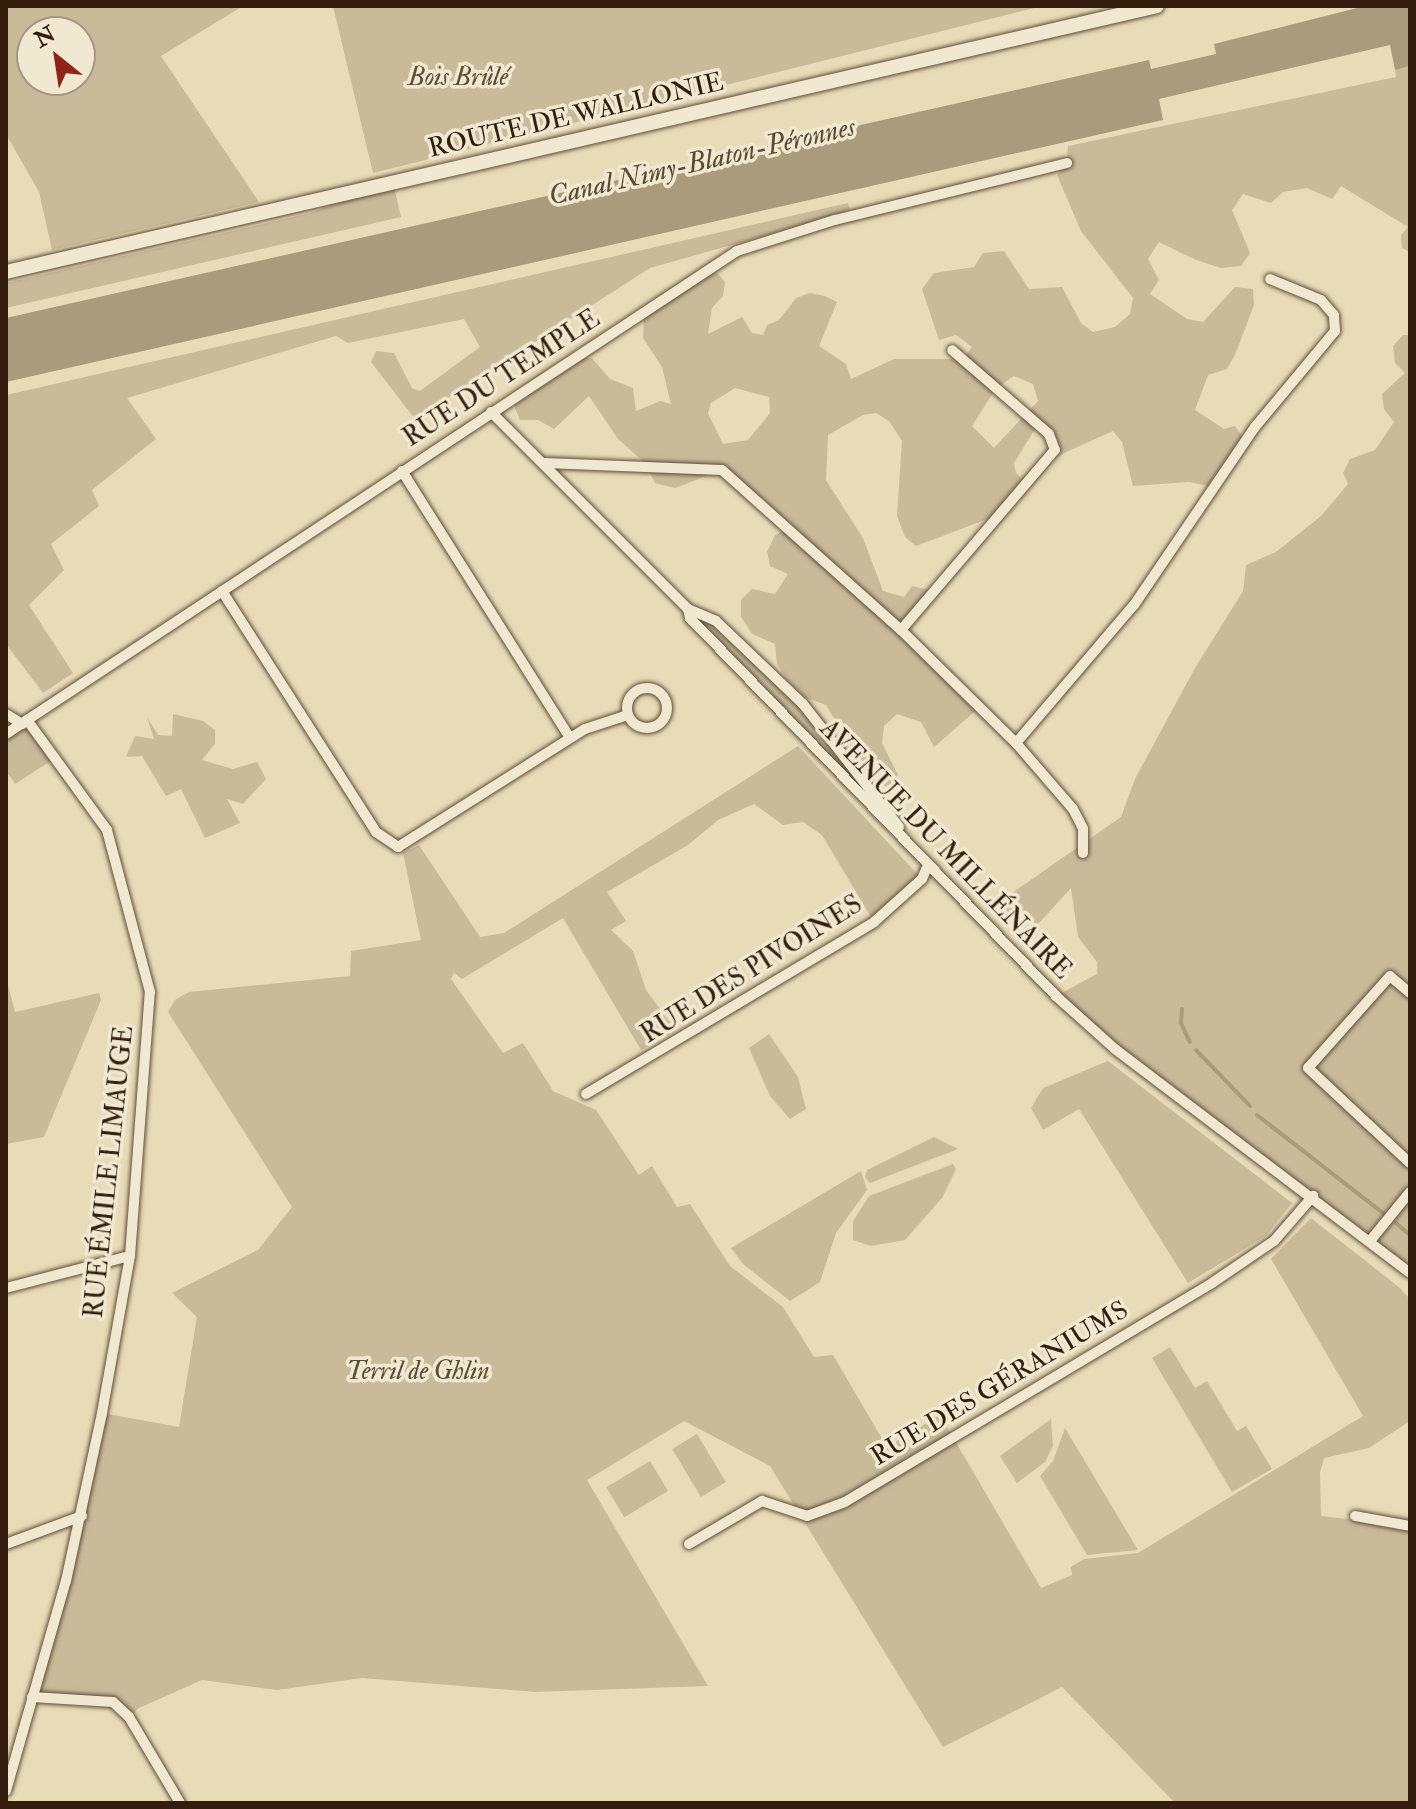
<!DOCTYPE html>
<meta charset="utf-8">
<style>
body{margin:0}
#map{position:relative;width:1416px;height:1809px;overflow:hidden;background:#e8dbb7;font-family:"IM FELL Double Pica",serif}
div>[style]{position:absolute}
.green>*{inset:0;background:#c9bb9a;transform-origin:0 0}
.water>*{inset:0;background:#aa9b7d}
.stream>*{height:4px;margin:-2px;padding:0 2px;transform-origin:2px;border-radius:2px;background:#aa9b7d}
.roads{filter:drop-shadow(0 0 2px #604d38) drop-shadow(0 0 2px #604d38)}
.minor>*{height:10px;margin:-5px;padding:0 5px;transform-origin:5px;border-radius:5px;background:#f0e8d0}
.minor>.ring{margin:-5px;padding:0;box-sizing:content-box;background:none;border:10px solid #f0e8d0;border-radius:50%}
.secondary>*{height:14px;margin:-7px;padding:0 7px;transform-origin:7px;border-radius:7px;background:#f0e8d0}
span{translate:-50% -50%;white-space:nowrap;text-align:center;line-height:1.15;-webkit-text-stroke:7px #f0e8d0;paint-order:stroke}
.park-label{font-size:26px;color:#604d37;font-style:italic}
.street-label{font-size:26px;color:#331e0d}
.water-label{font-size:28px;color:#5d4a34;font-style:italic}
.frame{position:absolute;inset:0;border:8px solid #331e0d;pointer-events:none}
.north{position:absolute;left:16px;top:16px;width:80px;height:80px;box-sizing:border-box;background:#f0e8d0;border:2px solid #a49782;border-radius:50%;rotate:330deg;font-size:22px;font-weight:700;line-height:32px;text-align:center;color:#331e0d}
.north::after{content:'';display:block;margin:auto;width:28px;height:36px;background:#8f2418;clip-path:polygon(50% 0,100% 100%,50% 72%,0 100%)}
</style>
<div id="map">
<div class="green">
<div style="clip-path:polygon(evenodd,6px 6px,243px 6px,161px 56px,259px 202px,52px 250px,39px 192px,6px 134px,6px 6px,32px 32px,80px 32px,80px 80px,32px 80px,32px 32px)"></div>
<div style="clip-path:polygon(333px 6px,1042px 6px,373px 173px)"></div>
<div style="clip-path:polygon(evenodd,1410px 66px,1410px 252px,1402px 248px,1401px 235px,1408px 227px,1341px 186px,1332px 199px,1307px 188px,1283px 192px,1271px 203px,1243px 194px,1232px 210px,1250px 253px,1241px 266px,1221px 268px,1196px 260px,1159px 242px,1148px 259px,1159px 280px,1150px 294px,1187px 319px,1203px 322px,1235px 287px,1253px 289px,1254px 305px,1235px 355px,1227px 369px,1208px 375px,1195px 410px,1224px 429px,1235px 426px,1245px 441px,1214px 487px,1189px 482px,1133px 486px,1122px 442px,1113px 431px,1053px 458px,1055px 450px,1038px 424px,1014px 463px,1016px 473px,1029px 486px,990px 518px,916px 546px,905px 537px,897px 516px,902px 441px,889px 421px,876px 413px,863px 415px,828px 435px,826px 480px,863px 538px,883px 591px,904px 597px,912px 586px,937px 592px,901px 630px,980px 707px,934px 747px,921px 722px,897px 714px,884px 726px,882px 743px,898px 775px,894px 785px,885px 786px,855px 753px,826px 705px,806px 698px,788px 681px,777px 664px,775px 644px,752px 634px,741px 617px,741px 600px,752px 589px,775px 594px,788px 574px,770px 566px,767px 552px,775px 535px,788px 529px,722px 470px,675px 488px,655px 483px,646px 464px,618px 439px,589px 396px,554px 429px,538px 420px,520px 420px,515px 408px,515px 394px,572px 359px,592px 358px,610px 379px,633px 388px,636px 411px,660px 401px,671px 404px,662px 367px,643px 338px,644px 315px,691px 281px,717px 273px,725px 282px,723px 296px,712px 308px,708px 334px,742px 317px,752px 333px,763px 335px,767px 325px,779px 320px,796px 298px,810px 293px,825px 296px,837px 302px,819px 346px,846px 364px,851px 379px,894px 359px,963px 359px,972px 347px,956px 335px,939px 340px,922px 289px,934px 273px,974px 267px,983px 253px,1004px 251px,1029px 289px,1062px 287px,1081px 323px,1093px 332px,1115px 327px,1130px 314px,1133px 298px,1081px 231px,1057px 175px,1067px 163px,1068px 146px,1396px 77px,1395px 70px,1410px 66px,1014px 376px,1033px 384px,1038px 401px,994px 448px,972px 426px,996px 388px,1014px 376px,1410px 66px,735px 388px,769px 397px,770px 413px,748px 440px,723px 444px,708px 413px,711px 403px,735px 388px)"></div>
<div style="clip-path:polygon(393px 183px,401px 217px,6px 308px,6px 283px,310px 213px)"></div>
<div style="clip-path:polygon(848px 203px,850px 209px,838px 215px,650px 268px,415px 419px,371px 362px,376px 351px,394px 353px,412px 388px,420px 391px,480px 347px,464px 319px,348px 343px,336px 336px,127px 398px,156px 439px,92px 490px,99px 506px,51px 544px,64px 570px,29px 605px,73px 673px,43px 693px,6px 644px,6px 395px)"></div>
<div style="clip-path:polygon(1403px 335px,1410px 335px,1410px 1273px,1204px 1117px,1056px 996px,1097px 974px,1097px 962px,1078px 937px,1071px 888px,1039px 923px,1021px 923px,1005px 913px,1005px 898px,1121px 817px,1135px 779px,1195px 668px,1243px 591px,1246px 565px,1276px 552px,1321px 516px,1348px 484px,1343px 473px,1350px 459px,1375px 450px,1394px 422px,1384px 409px,1382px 394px,1405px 373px,1395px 363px,1393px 346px)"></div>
<div style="clip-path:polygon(698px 611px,761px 661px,931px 867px,690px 618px)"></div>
<div style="clip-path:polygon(173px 714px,203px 721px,215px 730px,215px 744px,202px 760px,233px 769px,257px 762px,266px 779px,243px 804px,227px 799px,240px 823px,205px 838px,181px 789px,166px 796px,142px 756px,126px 757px,135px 736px,154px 739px,147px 717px,158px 735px,172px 736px)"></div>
<div style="clip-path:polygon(27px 720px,57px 757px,15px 784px,6px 771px,6px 734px)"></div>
<div style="clip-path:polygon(798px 746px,922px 879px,874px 922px,822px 835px,803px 822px,783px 825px,754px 804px,718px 820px,688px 845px,607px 892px,626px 921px,611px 930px,633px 951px,646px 990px,676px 1031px,641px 1050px,563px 918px,462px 979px,454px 973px,451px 979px,503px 1053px,523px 1043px,553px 1091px,596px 1110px,639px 1175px,652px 1166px,677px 1207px,690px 1204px,730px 1266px,783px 1307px,814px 1357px,833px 1355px,887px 1447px,940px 1415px,1041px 1588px,1072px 1575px,1071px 1567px,1084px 1559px,1138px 1553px,1363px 1416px,1271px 1259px,1311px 1218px,1400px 1288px,1410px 1299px,1410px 1421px,1369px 1448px,1324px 1458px,1320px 1472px,1321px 1516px,1410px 1526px,1410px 1803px,1175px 1803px,1062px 1687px,943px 1747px,770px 1466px,684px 1421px,587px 1480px,708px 1686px,535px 1692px,362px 1678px,277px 1690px,202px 1680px,139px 1708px,129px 1717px,121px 1708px,32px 1697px,102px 1413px,179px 1427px,197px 1317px,172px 1293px,258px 1250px,292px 1207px,168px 1012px,175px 1000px,189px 992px,350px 976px,351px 951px,421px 940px,403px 853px,419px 845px,480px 937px,504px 933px)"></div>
<div style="clip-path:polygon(6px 978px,15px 1012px,99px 993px,101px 1000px,44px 1137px,6px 1144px)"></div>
<div style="clip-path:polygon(769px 1034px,798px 1077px,806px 1109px,790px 1119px,770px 1096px,749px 1048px)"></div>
<div style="clip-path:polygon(1108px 1061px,1292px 1203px,1266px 1236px,1188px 1283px,1079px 1109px,1043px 1130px,1031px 1108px,1043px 1088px)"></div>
<div style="clip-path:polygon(934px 1137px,958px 1149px,870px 1183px,865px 1177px,867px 1170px)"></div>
<div style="clip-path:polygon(953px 1164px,956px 1169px,942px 1198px,905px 1240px,871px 1246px,853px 1240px,853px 1221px,869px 1196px)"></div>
<div style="clip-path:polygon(861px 1171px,867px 1190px,836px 1233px,820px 1282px,790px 1301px,743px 1264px,731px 1248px)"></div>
<div style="clip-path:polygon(1170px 1347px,1195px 1388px,1207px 1381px,1237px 1431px,1246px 1426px,1272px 1469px,1232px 1492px,1152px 1358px)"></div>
<div style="clip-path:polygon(1051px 1419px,1053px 1446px,1045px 1462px,1017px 1483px,1000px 1456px)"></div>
<div style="clip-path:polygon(1065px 1428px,1138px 1550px,1087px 1555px,1040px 1476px,1053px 1461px)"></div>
<div style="left:697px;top:1434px;width:56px;height:29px;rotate:59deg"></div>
<div style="left:650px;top:1461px;width:35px;height:51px;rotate:59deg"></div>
</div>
<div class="water">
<div style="clip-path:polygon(1365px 6px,1410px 6px,1410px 66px,1395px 70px,1390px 45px,1159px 99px,1163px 120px,6px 382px,6px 318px,1149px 60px,1151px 69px,1216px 54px,1214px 44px)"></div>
</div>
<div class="stream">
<div style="left:1182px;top:1009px;width:14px;rotate:94deg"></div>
<div style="left:1181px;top:1023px;width:21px;rotate:65deg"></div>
<div style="left:1196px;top:1050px;width:78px;rotate:46deg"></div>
<div style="left:1257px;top:1115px;width:161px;rotate:37.9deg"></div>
<div style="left:1396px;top:1223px;width:18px;rotate:41deg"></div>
</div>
<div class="roads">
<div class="minor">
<div style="left:491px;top:412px;width:279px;rotate:45deg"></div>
<div style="left:688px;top:609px;width:9px;rotate:77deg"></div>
<div style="left:690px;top:618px;width:526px;rotate:45.92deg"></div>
<div style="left:1056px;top:996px;width:79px;rotate:41.9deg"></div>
<div style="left:1115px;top:1049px;width:370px;rotate:37.2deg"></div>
<div style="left:545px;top:463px;width:177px;rotate:2.3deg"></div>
<div style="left:722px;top:470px;width:240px;rotate:41.8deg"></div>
<div style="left:901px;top:630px;width:161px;rotate:44.5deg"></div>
<div style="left:1016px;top:743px;width:87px;rotate:49.2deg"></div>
<div style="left:1073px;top:809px;width:22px;rotate:63deg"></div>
<div style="left:1083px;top:829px;width:24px;rotate:90deg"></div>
<div style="left:402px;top:471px;width:315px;rotate:57.8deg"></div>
<div style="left:222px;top:591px;width:286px;rotate:57.4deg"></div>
<div style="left:376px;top:832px;width:27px;rotate:34deg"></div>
<div style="left:398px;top:847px;width:221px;rotate:-32.3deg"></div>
<div style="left:585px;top:729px;width:45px;rotate:-18deg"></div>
<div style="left:688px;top:609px;width:30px;rotate:23deg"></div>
<div style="left:716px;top:621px;width:120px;rotate:43.7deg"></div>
<div style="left:803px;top:704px;width:156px;rotate:52deg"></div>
<div style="left:901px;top:630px;width:237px;rotate:-49.5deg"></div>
<div style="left:1055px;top:450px;width:17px;rotate:-111deg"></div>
<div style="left:1049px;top:434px;width:128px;rotate:-139.1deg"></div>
<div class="ring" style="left:627px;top:688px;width:30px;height:30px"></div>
<div style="left:6px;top:714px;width:19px;rotate:32deg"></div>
<div style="left:6px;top:734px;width:876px;rotate:-33.45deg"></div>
<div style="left:737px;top:251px;width:103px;rotate:-17.6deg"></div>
<div style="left:835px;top:220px;width:239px;rotate:-13.8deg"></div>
<div style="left:1016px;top:743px;width:182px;rotate:-49.5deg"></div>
<div style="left:1134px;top:605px;width:215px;rotate:-55.8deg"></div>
<div style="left:1255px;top:427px;width:125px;rotate:-50.2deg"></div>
<div style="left:1335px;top:331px;width:16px;rotate:-94deg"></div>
<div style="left:1334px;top:315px;width:20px;rotate:-131deg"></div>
<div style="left:1321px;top:300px;width:55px;rotate:-157.6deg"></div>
<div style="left:1410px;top:993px;width:26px;rotate:-140deg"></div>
<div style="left:1390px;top:976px;width:123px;rotate:131.7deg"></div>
<div style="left:1308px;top:1068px;width:139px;rotate:43deg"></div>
<div style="left:586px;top:1094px;width:335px;rotate:-30.8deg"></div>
<div style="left:874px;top:922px;width:64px;rotate:-41.9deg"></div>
<div style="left:922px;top:879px;width:15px;rotate:-67deg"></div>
<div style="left:1370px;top:1241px;width:63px;rotate:-50.8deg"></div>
<div style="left:6px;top:1288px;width:128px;rotate:-14.5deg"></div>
<div style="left:1355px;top:1516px;width:56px;rotate:10.3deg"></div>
<div style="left:6px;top:1544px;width:81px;rotate:-20.2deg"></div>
<div style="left:689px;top:1544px;width:85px;rotate:-30.5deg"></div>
<div style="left:762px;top:1501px;width:47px;rotate:18.4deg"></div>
<div style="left:807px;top:1516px;width:40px;rotate:-20.2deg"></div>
<div style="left:845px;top:1502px;width:427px;rotate:-30.8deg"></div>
<div style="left:1212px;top:1283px;width:75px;rotate:-34.1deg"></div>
<div style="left:1274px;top:1241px;width:60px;rotate:-49.1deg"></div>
<div style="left:32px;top:1697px;width:81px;rotate:3.5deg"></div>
<div style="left:113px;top:1702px;width:22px;rotate:43deg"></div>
<div style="left:129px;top:1717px;width:100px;rotate:59.3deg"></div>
<div style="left:6px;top:1791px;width:218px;rotate:-74.1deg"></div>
<div style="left:66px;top:1581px;width:172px;rotate:-77.9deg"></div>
<div style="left:102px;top:1413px;width:159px;rotate:-79.9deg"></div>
<div style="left:130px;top:1256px;width:265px;rotate:-85.7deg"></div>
<div style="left:150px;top:992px;width:168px;rotate:-104.9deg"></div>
<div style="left:107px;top:830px;width:136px;rotate:-126deg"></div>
</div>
<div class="secondary">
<div style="left:6px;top:272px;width:1181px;rotate:-13.01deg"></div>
</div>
</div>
<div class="park-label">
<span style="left:458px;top:78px">Bois Brûlé</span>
<span style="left:418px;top:1372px">Terril de Ghlin</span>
</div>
<div class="street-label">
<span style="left:576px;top:116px;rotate:-13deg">ROUTE DE WALLONIE</span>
<span style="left:502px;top:379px;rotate:-33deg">RUE DU TEMPLE</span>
<span style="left:945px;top:850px;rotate:46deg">AVENUE DU MILLÉNAIRE</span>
<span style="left:752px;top:970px;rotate:-32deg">RUE DES PIVOINES</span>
<span style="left:110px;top:1172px;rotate:-84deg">RUE ÉMILE LIMAUGE</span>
<span style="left:1000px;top:1384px;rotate:-31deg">RUE DES GÉRANIUMS</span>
</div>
<div class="water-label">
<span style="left:702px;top:162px;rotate:-13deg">Canal Nimy-Blaton-Péronnes</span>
</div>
<div class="frame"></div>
<div class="north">N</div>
</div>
